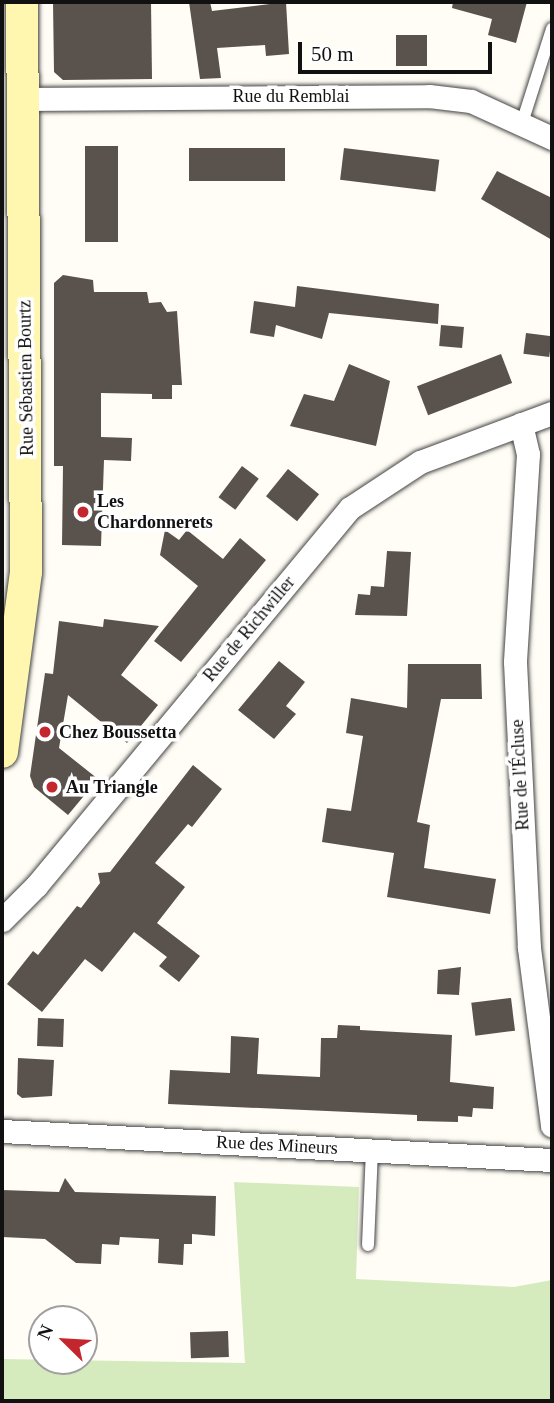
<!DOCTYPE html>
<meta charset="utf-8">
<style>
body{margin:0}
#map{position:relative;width:554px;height:1403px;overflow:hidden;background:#fffdf5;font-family:Georgia,serif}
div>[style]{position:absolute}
.green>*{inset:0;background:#d5ebbd}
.building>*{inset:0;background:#5a524d;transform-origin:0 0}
.roads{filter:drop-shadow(0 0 2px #444) drop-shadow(0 0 2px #444)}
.service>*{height:12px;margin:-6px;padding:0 6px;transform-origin:6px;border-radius:6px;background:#fff}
.minor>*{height:23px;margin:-11.5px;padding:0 11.5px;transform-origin:11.5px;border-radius:11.5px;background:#fff}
.secondary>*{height:32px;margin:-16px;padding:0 16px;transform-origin:16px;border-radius:16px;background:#fff6b0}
.dots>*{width:19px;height:19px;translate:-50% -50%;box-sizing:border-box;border:4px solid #fff;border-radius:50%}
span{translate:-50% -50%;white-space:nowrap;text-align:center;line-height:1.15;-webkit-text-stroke:7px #fff;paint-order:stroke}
.street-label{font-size:18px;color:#111}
.poi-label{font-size:18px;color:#111;font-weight:700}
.left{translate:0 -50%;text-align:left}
.frame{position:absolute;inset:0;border:4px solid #111;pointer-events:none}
.north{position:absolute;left:28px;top:1305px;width:70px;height:70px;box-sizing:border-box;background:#fff;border:2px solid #a0a0a0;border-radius:50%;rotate:294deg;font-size:19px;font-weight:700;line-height:28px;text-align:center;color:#111}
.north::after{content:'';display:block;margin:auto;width:24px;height:32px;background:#c4262e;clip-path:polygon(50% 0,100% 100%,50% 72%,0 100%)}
.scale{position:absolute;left:298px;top:42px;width:194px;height:32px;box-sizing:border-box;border:4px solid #111;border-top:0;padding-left:9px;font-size:21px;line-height:24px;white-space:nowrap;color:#111;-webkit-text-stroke:5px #fff;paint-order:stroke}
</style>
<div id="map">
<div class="green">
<div style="clip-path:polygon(234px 1182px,359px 1187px,356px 1279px,514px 1287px,552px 1280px,552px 1401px,2px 1401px,2px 1359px,245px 1363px)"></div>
</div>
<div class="building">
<div style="clip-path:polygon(53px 2px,151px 2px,152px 79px,63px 80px,54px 72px)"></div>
<div style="clip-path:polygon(189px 2px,210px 2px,212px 11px,286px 2px,289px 54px,266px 56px,265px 45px,217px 48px,221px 78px,200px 79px)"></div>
<div style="clip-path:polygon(453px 2px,527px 2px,516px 43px,488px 35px,492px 19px,452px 8px)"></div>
<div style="left:396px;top:35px;width:31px;height:31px"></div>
<div style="left:85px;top:146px;width:33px;height:96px"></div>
<div style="left:285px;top:148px;width:33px;height:96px;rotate:90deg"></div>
<div style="left:344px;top:148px;width:96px;height:32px;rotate:7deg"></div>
<div style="clip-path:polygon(497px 171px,552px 198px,552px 240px,481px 199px)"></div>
<div style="clip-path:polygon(63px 275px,93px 280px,94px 292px,147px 292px,149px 303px,161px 302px,167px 312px,177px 311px,182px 385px,172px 385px,172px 399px,152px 399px,152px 394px,101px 393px,101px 437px,132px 438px,131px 461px,104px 460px,101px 546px,62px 545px,63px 466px,54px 466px,54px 283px)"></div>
<div style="clip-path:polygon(297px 286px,439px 304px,438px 324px,329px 313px,322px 339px,276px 325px,274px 337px,250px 333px,254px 301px,295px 307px)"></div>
<div style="left:441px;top:325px;width:23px;height:21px;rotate:5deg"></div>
<div style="left:526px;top:333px;width:26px;height:21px;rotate:7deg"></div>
<div style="left:501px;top:354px;width:31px;height:90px;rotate:69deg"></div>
<div style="clip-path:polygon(349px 364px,390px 381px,376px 446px,290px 426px,304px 394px,334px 401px)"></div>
<div style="left:242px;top:466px;width:21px;height:39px;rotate:37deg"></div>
<div style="left:288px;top:469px;width:40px;height:35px;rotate:39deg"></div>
<div style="clip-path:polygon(165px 530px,179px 540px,187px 530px,223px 559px,240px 538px,266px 560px,181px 662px,154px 641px,198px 586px,160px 555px)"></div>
<div style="clip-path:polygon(387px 551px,411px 552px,407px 616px,355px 615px,358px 594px,370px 595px,371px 586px,384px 587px)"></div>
<div style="clip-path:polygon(104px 619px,159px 626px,121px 675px,158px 705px,127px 743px,68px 695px,59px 748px,98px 779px,68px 815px,34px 787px,30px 776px,45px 673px,53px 674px,59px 621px,103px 627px)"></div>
<div style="clip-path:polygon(279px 661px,305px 682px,286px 706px,296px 714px,274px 739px,238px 710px)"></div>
<div style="clip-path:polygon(408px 664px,481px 664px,482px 699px,441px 699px,417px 822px,430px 825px,424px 868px,496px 879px,490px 914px,387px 897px,394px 853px,322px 842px,327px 808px,351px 811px,363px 736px,346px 733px,351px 698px,407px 708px)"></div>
<div style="clip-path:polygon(193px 765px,222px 789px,192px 827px,188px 824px,155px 863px,185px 887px,157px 923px,200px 956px,179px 982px,159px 966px,167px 957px,134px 932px,102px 972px,85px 959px,42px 1012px,7px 984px,33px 951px,38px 955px,77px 906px,81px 908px,100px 883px,98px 873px,110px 872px)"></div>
<div style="clip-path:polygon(461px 967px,459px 995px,437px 994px,438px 970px)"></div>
<div style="left:511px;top:998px;width:33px;height:40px;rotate:83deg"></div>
<div style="left:38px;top:1018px;width:26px;height:28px;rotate:2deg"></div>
<div style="clip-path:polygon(338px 1025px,360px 1026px,360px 1030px,452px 1035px,450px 1082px,494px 1087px,493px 1109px,473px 1108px,472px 1117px,458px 1116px,458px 1122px,417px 1121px,417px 1115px,168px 1104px,170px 1070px,230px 1073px,231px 1036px,259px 1038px,257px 1074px,320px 1077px,321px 1038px,337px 1038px)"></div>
<div style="clip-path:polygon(18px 1058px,54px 1060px,52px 1096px,22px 1098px,17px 1094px)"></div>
<div style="clip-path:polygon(65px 1178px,75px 1192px,216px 1196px,215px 1236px,192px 1234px,192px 1244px,184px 1244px,183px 1265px,158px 1263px,159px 1239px,120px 1237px,119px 1245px,102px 1244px,101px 1264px,76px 1263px,45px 1239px,2px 1237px,2px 1190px,59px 1192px)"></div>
<div style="left:228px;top:1331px;width:26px;height:38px;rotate:88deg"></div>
</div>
<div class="roads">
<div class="service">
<div style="left:522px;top:123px;width:99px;rotate:-72.3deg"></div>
<div style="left:368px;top:1245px;width:94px;rotate:-87.6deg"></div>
</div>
<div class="minor">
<div style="left:22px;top:99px;width:407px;rotate:-0.4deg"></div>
<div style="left:429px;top:96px;width:42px;rotate:6.8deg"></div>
<div style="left:471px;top:101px;width:89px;rotate:24.6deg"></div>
<div style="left:521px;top:424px;width:31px;rotate:77deg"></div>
<div style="left:528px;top:454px;width:208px;rotate:93.6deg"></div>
<div style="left:515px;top:662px;width:286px;rotate:87.2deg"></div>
<div style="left:529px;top:948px;width:179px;rotate:82.6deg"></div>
<div style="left:2px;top:920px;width:48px;rotate:-45deg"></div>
<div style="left:36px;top:886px;width:491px;rotate:-50.3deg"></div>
<div style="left:350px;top:508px;width:84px;rotate:-33.3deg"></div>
<div style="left:420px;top:462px;width:141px;rotate:-20.4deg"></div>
<div style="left:2px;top:1131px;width:551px;rotate:3.02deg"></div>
</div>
<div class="secondary">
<div style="left:2px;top:752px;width:182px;rotate:-82.4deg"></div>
<div style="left:26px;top:572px;width:570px;rotate:-90.4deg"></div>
</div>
</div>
<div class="dots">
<div style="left:83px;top:512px;background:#c4262e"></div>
<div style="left:45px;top:732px;background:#c4262e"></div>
<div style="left:52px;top:787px;background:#c4262e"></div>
</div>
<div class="street-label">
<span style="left:291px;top:96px">Rue du Remblai</span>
<span style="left:26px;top:378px;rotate:-91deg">Rue Sébastien Bourtz</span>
<span style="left:249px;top:629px;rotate:-50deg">Rue de Richwiller</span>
<span style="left:520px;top:775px;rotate:-93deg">Rue de l'Écluse</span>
<span style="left:277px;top:1145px;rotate:3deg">Rue des Mineurs</span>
</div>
<div class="poi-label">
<span class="left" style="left:97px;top:512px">Les<br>Chardonnerets</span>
<span class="left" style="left:59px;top:732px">Chez Boussetta</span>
<span class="left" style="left:66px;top:787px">Au Triangle</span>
</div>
<div class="frame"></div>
<div class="north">N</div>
<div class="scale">50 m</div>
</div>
